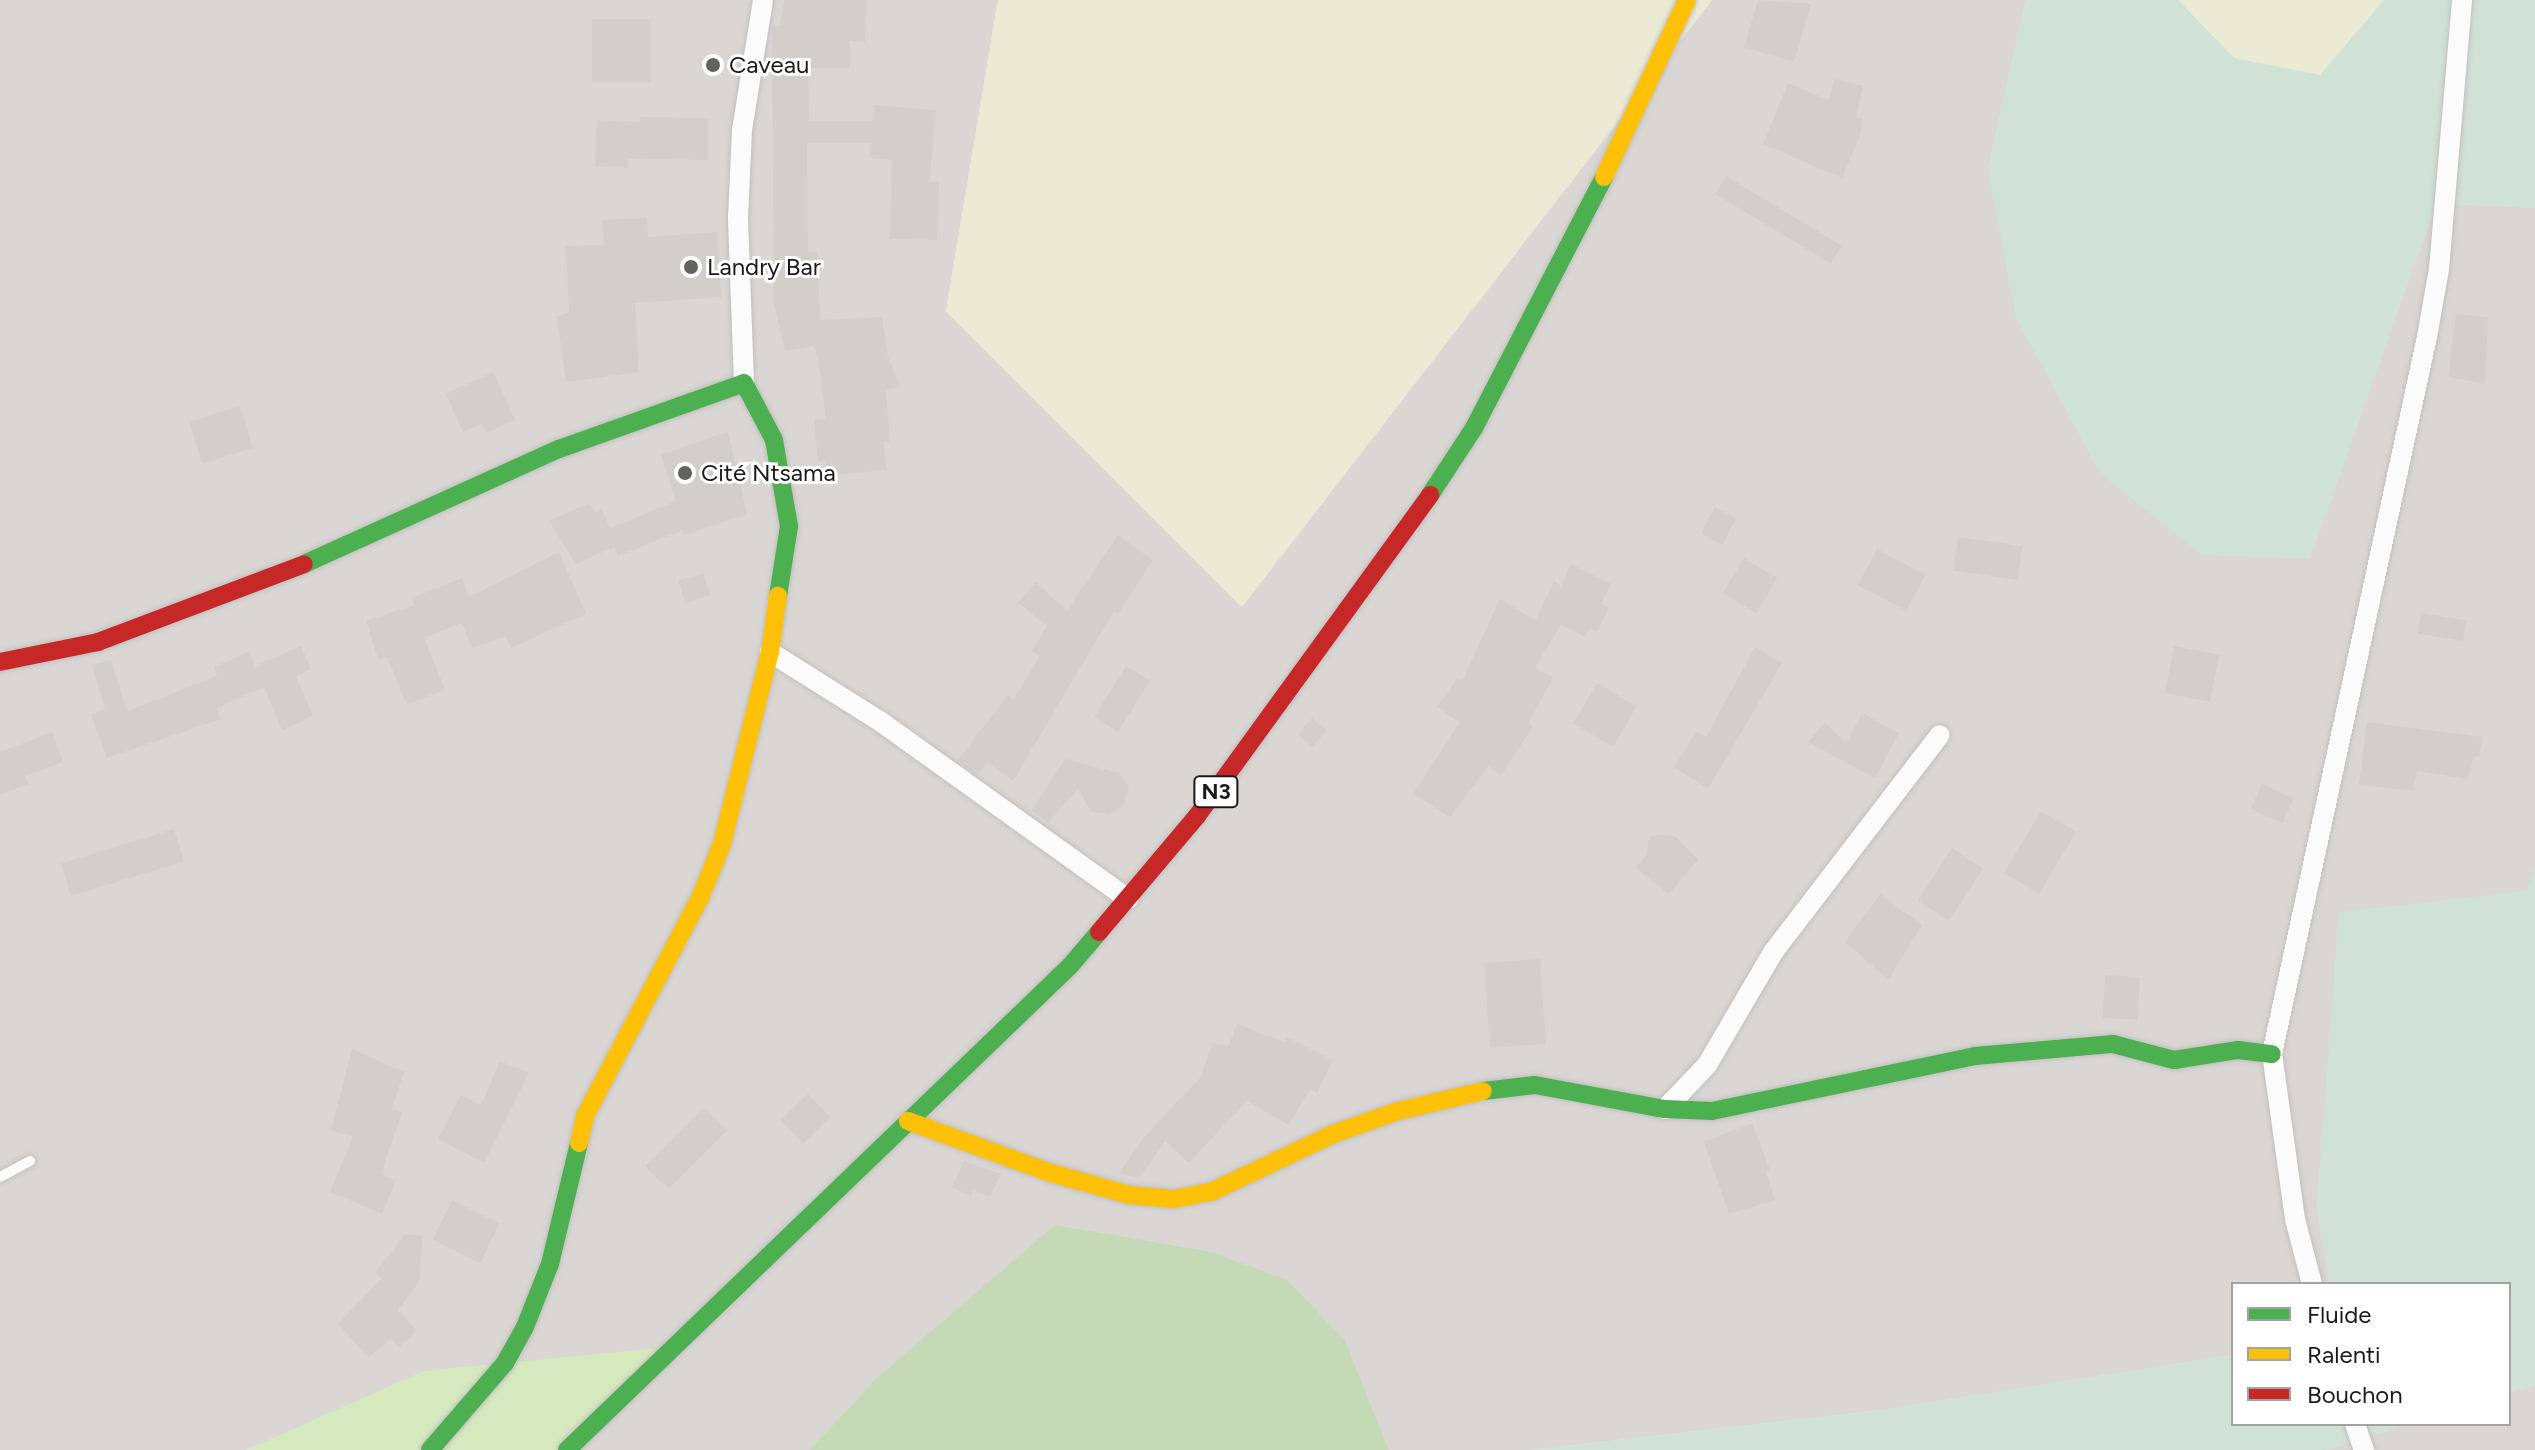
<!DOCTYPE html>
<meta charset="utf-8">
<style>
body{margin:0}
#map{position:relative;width:2535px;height:1450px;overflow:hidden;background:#eae7e2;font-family:Figtree,sans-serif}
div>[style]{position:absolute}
.residential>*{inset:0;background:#d9d6d4}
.farmland>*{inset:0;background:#ebead4}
.grass>*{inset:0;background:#d6e9be}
.forest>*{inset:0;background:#c4d9b6}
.wetland>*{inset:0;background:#d0e1d6}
.building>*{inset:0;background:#d2cfcb;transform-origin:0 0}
.roads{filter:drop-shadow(0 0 2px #c2c0be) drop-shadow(0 0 2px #c2c0be)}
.lane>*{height:10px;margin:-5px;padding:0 5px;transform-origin:5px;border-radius:5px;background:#fcfbfb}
.street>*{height:20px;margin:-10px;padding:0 10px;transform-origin:10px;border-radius:10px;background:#fcfbfb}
.fast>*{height:18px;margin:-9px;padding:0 9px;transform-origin:9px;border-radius:9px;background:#4caf50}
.slow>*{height:18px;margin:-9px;padding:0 9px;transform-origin:9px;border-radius:9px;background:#ffc107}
.jam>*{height:18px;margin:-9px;padding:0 9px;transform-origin:9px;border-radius:9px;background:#c62828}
.dots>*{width:22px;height:22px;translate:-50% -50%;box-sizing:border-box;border:4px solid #fff;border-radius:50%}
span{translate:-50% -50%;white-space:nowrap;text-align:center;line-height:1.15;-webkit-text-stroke:6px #fff;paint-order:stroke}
.shield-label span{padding:2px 6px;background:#fff;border:2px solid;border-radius:6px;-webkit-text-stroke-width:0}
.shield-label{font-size:22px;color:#1a1a1a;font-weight:700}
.poi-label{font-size:24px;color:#1a1a1a}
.left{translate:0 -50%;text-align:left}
.legend{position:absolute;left:2231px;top:1282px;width:280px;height:144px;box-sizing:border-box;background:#fff;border:2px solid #a3a3a3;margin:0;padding:10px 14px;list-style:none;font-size:24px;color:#1a1a1a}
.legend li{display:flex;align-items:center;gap:16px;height:40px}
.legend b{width:40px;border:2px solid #a3a3a3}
</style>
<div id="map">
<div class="residential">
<div style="clip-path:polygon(0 0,998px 0,946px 311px,1242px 607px,1712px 0,2026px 0,1988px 169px,2310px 558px,2436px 203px,2535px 208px,2535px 869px,2527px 891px,2340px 913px,2317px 1206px,2330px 1284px,2233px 1284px,2233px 1355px,1882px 1410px,1530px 1450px,1389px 1450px,1345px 1340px,878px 1377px,809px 1450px,0 1450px)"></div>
<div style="clip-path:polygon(2535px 1385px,2535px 1450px,2326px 1450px,2409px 1424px,2509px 1424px,2509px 1393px)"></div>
</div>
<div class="farmland">
<div style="clip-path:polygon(998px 0,1712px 0,1242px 607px,946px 311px)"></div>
<div style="clip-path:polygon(2178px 0,2384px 0,2321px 75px,2234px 58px)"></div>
</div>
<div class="grass">
<div style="clip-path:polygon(670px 1347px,573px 1450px,246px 1450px,424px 1371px)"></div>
</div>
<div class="forest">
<div style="clip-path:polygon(1055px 1225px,1211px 1252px,1287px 1280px,1345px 1340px,1389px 1450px,809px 1450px,878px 1377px)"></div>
</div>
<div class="wetland">
<div style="clip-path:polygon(2026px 0,2178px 0,2234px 58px,2320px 75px,2384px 0,2535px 0,2535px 208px,2436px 203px,2310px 559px,2202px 555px,2100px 473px,2016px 318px,1988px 169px)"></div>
<div style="clip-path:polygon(2535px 869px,2535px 1385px,2509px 1393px,2509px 1284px,2330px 1284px,2317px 1206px,2339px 912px,2526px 891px)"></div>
<div style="clip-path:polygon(2233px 1355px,2233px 1424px,2409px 1424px,2326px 1450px,1530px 1450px,1882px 1410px)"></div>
</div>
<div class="building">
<div style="clip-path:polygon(784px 0,866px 0,865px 42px,850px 41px,850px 68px,808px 68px,809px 121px,873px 121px,874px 105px,936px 110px,929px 182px,939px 182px,937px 240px,890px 239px,892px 160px,870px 158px,871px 143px,807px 143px,808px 252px,817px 252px,820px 320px,882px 317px,888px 357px,900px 385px,886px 391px,890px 441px,884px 442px,886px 470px,827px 476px,825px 461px,818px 462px,814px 420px,826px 419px,818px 358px,814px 346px,785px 351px,774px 303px,772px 28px,780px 25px)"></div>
<div style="clip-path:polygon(1758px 0,1811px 4px,1794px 62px,1744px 47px)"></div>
<div style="left:592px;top:19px;width:59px;height:63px"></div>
<div style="clip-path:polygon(1834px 79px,1863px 86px,1856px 117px,1862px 119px,1861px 133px,1842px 178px,1763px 144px,1788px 83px,1829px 100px)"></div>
<div style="clip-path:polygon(640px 117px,708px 118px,708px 160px,628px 159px,628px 168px,595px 166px,597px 120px,640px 122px)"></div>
<div style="left:1726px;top:176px;width:135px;height:21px;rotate:31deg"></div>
<div style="clip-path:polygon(647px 218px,648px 237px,717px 232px,722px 297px,635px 303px,639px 372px,566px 382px,557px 316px,569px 313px,566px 246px,604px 245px,602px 220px)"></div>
<div style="clip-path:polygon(2456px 314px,2488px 317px,2485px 384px,2448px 377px)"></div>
<div style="clip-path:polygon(493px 372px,515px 420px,487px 433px,482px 424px,463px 432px,446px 394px)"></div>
<div style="left:240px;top:406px;width:44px;height:53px;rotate:73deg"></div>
<div style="clip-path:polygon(728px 431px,747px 514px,684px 535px,683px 530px,618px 556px,614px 547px,576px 564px,549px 521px,590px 503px,595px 513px,602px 509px,610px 528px,676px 501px,661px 455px)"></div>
<div style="left:1715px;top:507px;width:24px;height:30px;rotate:28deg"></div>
<div style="clip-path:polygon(1118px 535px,1153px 560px,1118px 614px,1114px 611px,1013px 781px,988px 762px,977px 775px,957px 761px,1008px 695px,1013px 700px,1040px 656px,1032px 651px,1047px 626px,1018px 603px,1035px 582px,1067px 610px)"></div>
<div style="left:1958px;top:537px;width:65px;height:34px;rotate:8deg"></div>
<div style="left:1877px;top:549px;width:55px;height:41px;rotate:28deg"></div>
<div style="clip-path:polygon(559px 552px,586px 614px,511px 648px,506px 636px,472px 649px,462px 623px,424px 638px,445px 689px,407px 705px,387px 657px,378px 659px,366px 621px,414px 605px,412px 598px,462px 578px,469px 597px)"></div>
<div style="left:1744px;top:558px;width:39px;height:41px;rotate:31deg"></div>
<div style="clip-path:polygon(1571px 564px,1611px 584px,1601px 604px,1609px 608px,1597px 632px,1590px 628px,1585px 637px,1561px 625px,1535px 668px,1553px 678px,1528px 724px,1533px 727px,1501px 775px,1488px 766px,1450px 817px,1413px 794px,1460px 722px,1437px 707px,1457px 678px,1462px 681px,1500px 599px,1536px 620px,1554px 581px,1561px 586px)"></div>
<div style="left:703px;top:573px;width:23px;height:26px;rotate:72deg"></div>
<div style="left:2421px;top:613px;width:46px;height:21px;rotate:9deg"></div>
<div style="clip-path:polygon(301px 646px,311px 669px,296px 676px,313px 716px,282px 730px,264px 687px,217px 708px,221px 719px,107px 758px,91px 715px,105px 709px,92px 665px,111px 660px,127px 711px,217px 676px,214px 667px,249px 651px,255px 666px)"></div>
<div style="left:2174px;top:646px;width:46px;height:48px;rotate:11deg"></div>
<div style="clip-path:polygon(1755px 647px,1782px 663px,1708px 789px,1674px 767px,1697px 731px,1706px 737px)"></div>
<div style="left:1126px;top:666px;width:28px;height:60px;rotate:32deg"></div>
<div style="left:1597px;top:683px;width:46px;height:47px;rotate:30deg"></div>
<div style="clip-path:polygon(1862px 713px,1899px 733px,1875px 778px,1808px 742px,1825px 722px,1846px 743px)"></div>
<div style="left:1312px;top:718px;width:19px;height:22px;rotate:39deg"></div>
<div style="clip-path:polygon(2367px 722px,2482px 737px,2479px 757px,2474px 756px,2468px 779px,2417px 771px,2413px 791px,2359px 785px)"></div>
<div style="clip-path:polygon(52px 732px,63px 762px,25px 776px,29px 784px,0 795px,0 752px)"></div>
<div style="clip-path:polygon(1065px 759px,1119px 773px,1129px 787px,1124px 805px,1109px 814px,1091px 812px,1078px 789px,1048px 823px,1032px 810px)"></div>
<div style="left:2262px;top:784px;width:35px;height:27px;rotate:25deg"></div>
<div style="left:2041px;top:811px;width:41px;height:72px;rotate:31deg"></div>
<div style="left:174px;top:829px;width:34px;height:118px;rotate:73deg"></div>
<div style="clip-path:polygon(1658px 835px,1675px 836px,1698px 859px,1669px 894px,1636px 868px,1646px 856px,1649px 837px)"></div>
<div style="left:1952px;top:848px;width:37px;height:63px;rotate:33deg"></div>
<div style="clip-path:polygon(1880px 894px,1922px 925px,1888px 980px,1845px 942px)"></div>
<div style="left:1540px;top:959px;width:85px;height:56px;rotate:86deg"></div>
<div style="left:2105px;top:975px;width:35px;height:43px;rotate:3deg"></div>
<div style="clip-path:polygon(1237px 1024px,1285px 1042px,1287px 1037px,1333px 1060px,1317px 1093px,1310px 1089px,1289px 1125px,1247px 1101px,1189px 1163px,1165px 1141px,1139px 1178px,1119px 1173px,1144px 1137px,1200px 1078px,1213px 1042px,1228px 1047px)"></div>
<div style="clip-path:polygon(352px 1049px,404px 1072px,392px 1109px,402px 1112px,381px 1174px,396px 1180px,382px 1214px,330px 1192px,353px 1137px,331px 1130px)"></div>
<div style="clip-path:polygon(500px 1061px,529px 1073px,484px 1163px,438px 1139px,461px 1095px,481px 1105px)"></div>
<div style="left:808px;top:1094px;width:32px;height:38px;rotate:46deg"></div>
<div style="left:704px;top:1107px;width:33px;height:83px;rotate:45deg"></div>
<div style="clip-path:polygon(1752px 1123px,1770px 1170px,1766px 1171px,1775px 1200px,1729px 1214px,1704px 1142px)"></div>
<div style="clip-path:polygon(964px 1161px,1001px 1174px,990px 1197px,974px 1190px,971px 1196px,952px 1187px)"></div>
<div style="left:452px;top:1200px;width:53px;height:44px;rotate:26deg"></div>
<div style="clip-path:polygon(405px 1234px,423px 1236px,419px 1282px,398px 1310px,417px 1330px,399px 1347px,391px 1338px,369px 1358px,338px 1324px,382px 1278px,375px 1273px)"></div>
</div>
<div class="roads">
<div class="lane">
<div style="left:0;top:1177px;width:34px;rotate:-28deg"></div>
</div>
<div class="street">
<div style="left:744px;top:383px;width:165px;rotate:-92.1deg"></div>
<div style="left:738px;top:218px;width:88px;rotate:-87.4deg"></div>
<div style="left:742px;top:130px;width:132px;rotate:-80.8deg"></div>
<div style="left:770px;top:652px;width:131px;rotate:32.2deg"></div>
<div style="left:881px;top:722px;width:304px;rotate:35.6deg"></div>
<div style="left:1665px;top:1109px;width:61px;rotate:-46.3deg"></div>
<div style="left:1707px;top:1065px;width:132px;rotate:-59.6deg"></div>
<div style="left:1774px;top:951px;width:272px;rotate:-52.5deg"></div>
<div style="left:2312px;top:1284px;width:67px;rotate:-104.7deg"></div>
<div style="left:2295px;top:1219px;width:167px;rotate:-97.9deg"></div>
<div style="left:2272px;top:1054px;width:734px;rotate:-77.8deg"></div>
<div style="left:2427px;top:337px;width:69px;rotate:-80deg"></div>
<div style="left:2439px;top:269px;width:270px;rotate:-85.1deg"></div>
<div style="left:2355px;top:1424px;width:28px;rotate:71deg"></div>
</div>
<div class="fast">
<div style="left:1430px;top:495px;width:80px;rotate:-56.7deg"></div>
<div style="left:1474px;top:428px;width:283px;rotate:-62.6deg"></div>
<div style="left:304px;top:564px;width:280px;rotate:-24.3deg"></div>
<div style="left:559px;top:449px;width:196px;rotate:-19.6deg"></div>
<div style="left:744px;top:383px;width:64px;rotate:62.2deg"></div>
<div style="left:774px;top:440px;width:87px;rotate:80.1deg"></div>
<div style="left:789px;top:526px;width:71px;rotate:98.9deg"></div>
<div style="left:1483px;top:1091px;width:52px;rotate:-6.6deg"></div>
<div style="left:1535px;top:1085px;width:132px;rotate:10.5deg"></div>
<div style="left:1665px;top:1109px;width:47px;rotate:2.4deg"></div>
<div style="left:1712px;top:1111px;width:269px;rotate:-11.8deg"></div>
<div style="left:1975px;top:1056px;width:139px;rotate:-5deg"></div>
<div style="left:2113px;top:1044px;width:63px;rotate:14.7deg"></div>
<div style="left:2174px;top:1060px;width:65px;rotate:-8.9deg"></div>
<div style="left:2238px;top:1050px;width:34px;rotate:7deg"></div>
<div style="left:430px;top:1450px;width:115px;rotate:-49.2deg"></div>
<div style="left:505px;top:1363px;width:41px;rotate:-60.9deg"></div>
<div style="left:525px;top:1327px;width:68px;rotate:-68.4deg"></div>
<div style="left:550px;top:1264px;width:124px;rotate:-76.5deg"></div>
<div style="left:567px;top:1450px;width:698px;rotate:-43.9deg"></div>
<div style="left:1070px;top:966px;width:45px;rotate:-49.5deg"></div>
</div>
<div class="slow">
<div style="left:1604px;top:177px;width:195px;rotate:-64.9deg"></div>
<div style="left:908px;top:1121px;width:152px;rotate:20deg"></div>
<div style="left:1051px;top:1173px;width:82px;rotate:15.6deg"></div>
<div style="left:1130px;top:1195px;width:44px;rotate:5.2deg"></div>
<div style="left:1174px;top:1199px;width:38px;rotate:-11deg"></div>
<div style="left:1211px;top:1192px;width:135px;rotate:-25.4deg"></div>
<div style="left:1333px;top:1134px;width:69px;rotate:-19.5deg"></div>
<div style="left:1398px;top:1111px;width:87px;rotate:-13.2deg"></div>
<div style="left:579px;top:1143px;width:28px;rotate:-77deg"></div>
<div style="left:585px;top:1116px;width:246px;rotate:-62.2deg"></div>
<div style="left:700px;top:898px;width:58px;rotate:-67.8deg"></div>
<div style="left:722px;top:844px;width:198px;rotate:-76deg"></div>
<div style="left:770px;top:652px;width:57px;rotate:-81.9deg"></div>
</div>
<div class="jam">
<div style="left:0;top:662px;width:100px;rotate:-11.5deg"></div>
<div style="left:98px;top:642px;width:220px;rotate:-20.7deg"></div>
<div style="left:1099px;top:932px;width:152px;rotate:-49.8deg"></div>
<div style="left:1197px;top:816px;width:397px;rotate:-54deg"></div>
</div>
</div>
<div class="dots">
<div style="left:713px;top:65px;background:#636260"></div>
<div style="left:691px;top:267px;background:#636260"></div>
<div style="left:685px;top:473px;background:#636260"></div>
</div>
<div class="shield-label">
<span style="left:1216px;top:792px">N3</span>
</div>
<div class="poi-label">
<span class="left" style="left:729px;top:65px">Caveau</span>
<span class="left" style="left:707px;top:267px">Landry Bar</span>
<span class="left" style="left:701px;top:473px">Cité Ntsama</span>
</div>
<ul class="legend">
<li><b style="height:10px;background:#4caf50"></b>Fluide</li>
<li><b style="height:10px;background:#ffc107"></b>Ralenti</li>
<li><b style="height:10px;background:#c62828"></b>Bouchon</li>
</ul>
</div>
